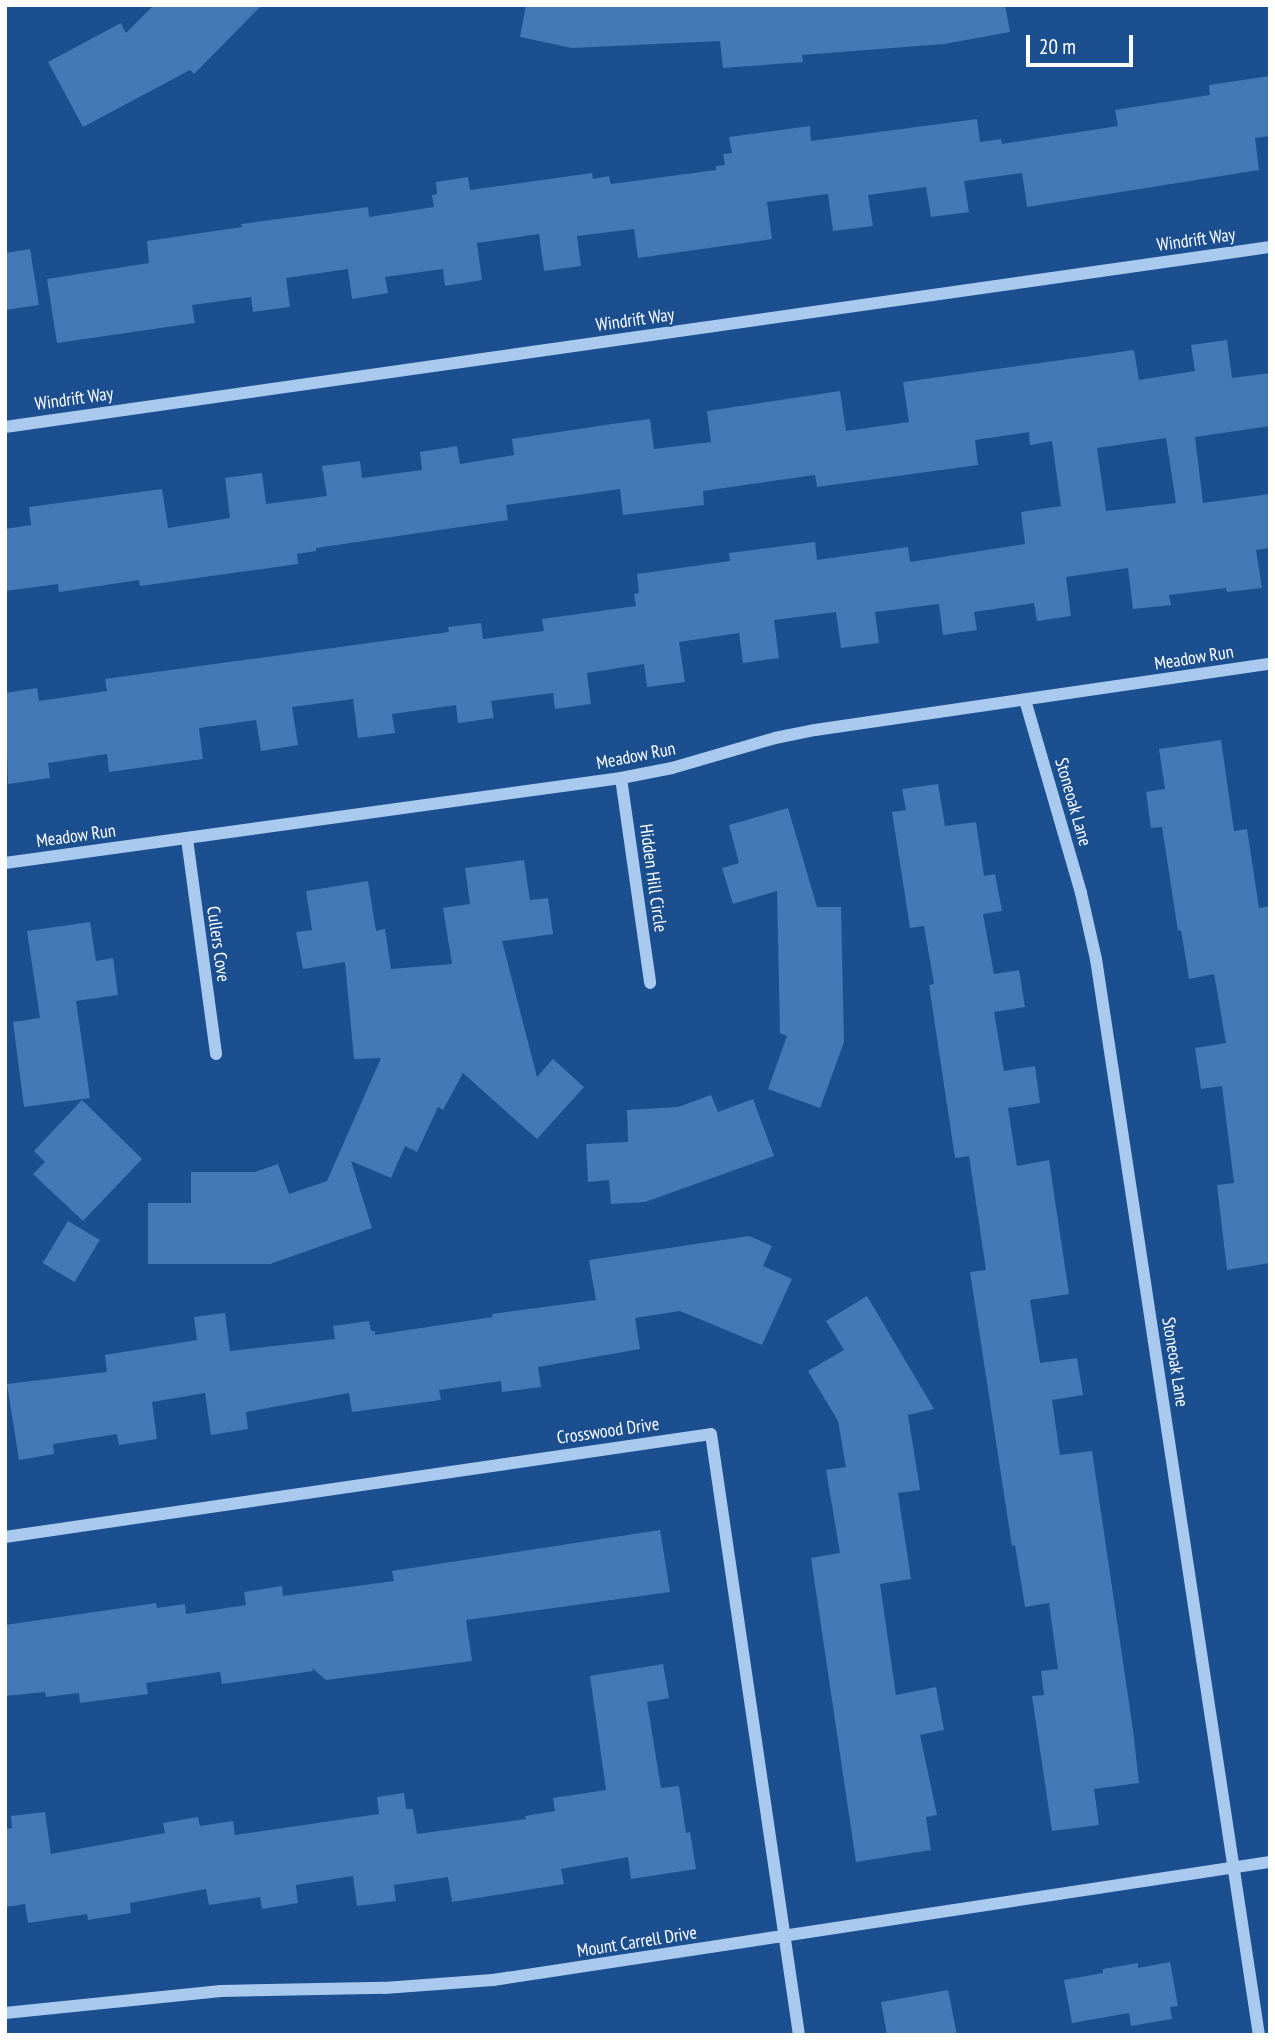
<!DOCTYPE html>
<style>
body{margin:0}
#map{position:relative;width:1275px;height:2040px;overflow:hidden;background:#1b4f8f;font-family:"PT Sans Narrow",sans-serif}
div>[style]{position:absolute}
.building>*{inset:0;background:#4478b7;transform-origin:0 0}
.minor>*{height:12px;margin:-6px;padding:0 6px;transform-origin:6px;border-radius:6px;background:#a9c9ee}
span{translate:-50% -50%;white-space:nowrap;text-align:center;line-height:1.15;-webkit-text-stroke:5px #1b4f8f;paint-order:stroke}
.street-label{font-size:18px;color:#fff}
.frame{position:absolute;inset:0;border:7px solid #fff;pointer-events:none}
.scale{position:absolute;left:1026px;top:35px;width:107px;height:32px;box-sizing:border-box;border:4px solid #fff;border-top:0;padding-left:9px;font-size:21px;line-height:24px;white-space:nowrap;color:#fff;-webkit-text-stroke:5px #1b4f8f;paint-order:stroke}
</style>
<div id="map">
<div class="building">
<div style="clip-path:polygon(154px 5px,262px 5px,194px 74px,190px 70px,83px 127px,48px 62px,121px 23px,126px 33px)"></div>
<div style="clip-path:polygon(526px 5px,1005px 5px,1010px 32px,944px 44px,802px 55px,803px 62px,723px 68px,720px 41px,572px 48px,520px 37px)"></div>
<div style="clip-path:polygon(1270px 76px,1270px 136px,1255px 138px,1259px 170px,1027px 207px,1022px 173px,964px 181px,969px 212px,931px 217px,926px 187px,868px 195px,873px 226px,833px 231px,828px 194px,767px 202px,772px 239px,638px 258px,634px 229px,577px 236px,581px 266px,544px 271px,539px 234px,477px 243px,482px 280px,445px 286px,443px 269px,385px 277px,388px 293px,352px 299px,348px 269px,286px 278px,290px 307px,253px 312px,251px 297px,192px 305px,195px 323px,57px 343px,47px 279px,149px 263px,147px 241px,242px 227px,241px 224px,368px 207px,369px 217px,434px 207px,432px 195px,437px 194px,436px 182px,468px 177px,470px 190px,592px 173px,593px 179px,609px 176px,611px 184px,716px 170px,716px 166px,725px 165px,723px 154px,732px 153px,729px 137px,810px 126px,811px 141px,977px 119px,980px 142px,1001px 139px,1002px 144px,1118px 126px,1115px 110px,1210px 95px,1209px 85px)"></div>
<div style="clip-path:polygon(30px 249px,39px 305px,5px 310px,5px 253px)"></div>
<div style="clip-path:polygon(evenodd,1227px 340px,1232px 378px,1270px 373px,1270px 426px,1195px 437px,1203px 503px,1270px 494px,1270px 548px,1256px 550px,1262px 588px,1227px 592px,1226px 588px,1169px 595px,1171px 605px,1133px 609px,1128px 568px,1066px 577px,1071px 616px,1037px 621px,1034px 603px,974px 612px,977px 630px,943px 635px,939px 604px,875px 612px,879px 643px,841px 648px,836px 612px,774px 620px,779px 658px,743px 663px,739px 633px,679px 642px,685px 682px,647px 687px,644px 664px,587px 673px,591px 704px,555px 709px,553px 693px,491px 701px,494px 718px,458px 723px,456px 705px,392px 714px,395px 733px,358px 738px,353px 699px,292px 707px,298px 745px,261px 751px,256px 720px,199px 728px,203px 759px,109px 772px,107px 754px,48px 763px,50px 778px,8px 784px,5px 693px,37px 688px,39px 701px,107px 691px,105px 679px,449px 632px,448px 627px,481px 623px,483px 639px,544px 631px,542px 619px,636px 606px,634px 594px,639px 593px,637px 574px,730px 561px,729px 553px,815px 542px,817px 560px,908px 547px,910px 562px,1025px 544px,1021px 512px,1061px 506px,1052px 441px,1030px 445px,1029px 432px,975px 440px,978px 465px,817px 487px,815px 475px,703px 491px,704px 505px,623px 515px,620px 489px,506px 505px,508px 520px,316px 548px,316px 551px,297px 554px,298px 564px,140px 586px,139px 580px,59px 592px,58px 584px,5px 591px,5px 529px,31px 525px,29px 507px,162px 489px,168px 528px,230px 518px,225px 478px,262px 473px,266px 504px,327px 496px,322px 466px,360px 461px,362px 478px,422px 470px,420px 452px,457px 446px,460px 464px,514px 455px,512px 439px,612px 424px,650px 419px,654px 449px,711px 442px,707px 411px,840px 391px,846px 431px,909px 422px,903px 382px,1134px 350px,1139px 380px,1195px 371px,1191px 345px,1227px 340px,1166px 438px,1176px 503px,1106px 511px,1097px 448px,1166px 438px)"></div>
<div style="clip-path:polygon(1221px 740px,1234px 831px,1247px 829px,1259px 908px,1270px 906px,1270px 1263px,1227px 1270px,1217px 1185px,1234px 1183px,1222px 1086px,1201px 1089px,1195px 1048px,1226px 1043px,1214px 974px,1189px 979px,1181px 930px,1178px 931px,1162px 827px,1151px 828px,1146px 792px,1165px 789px,1159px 749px)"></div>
<div style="clip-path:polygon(938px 784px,945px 826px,976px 822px,984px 876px,995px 874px,1002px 911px,983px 914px,994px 974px,1019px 970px,1025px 1007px,994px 1012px,1004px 1071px,1035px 1066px,1040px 1103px,1008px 1108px,1017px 1166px,1049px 1160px,1069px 1294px,1030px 1300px,1040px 1363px,1077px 1358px,1083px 1395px,1052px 1400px,1060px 1455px,1092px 1451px,1133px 1730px,1139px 1783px,1094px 1789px,1099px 1825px,1052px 1831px,1032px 1696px,1044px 1695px,1041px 1671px,1058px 1669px,1049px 1603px,1025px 1607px,1015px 1545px,1012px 1546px,970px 1272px,986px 1270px,969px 1156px,955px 1158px,929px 985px,934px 984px,924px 926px,910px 928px,892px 812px,906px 810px,902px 789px)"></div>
<div style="clip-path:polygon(788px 808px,817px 907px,841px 907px,844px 1042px,820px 1108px,768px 1089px,787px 1036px,780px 1033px,777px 891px,733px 904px,722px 868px,739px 863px,729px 825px)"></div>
<div style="clip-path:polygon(524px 860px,530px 900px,548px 898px,553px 934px,502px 941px,537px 1077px,553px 1059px,584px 1087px,537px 1139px,463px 1073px,443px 1110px,438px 1107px,417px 1152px,405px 1146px,391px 1178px,351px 1161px,372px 1228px,270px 1264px,148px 1264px,148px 1203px,191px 1203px,191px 1172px,255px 1172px,278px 1164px,289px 1194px,327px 1181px,381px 1058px,354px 1059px,345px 962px,303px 969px,296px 932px,312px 930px,306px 891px,368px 881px,376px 931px,385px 929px,391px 969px,452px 964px,443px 908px,470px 904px,465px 868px)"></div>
<div style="clip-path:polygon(90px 922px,96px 961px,113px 958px,118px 995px,76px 1001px,90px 1098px,24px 1107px,13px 1022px,40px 1018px,27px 931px)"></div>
<div style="clip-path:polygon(711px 1095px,718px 1112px,753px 1099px,774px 1156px,645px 1202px,611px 1204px,609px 1180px,588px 1182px,586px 1144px,628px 1142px,627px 1110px,678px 1107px)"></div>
<div style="clip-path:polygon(82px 1100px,142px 1159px,83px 1221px,33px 1174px,45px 1162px,34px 1151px)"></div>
<div style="left:68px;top:1221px;width:37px;height:49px;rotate:31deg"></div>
<div style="clip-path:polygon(749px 1236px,772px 1246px,763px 1266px,792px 1279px,762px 1345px,680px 1311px,635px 1318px,640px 1349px,538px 1367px,541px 1387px,502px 1392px,501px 1381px,439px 1390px,441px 1400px,352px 1412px,349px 1393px,246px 1412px,248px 1429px,211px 1435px,205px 1393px,152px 1402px,157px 1439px,119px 1445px,117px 1434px,53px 1444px,54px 1454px,19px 1460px,7px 1384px,107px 1372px,105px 1355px,197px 1340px,194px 1317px,225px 1313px,230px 1351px,335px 1339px,333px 1326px,369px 1321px,371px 1331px,375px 1331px,375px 1335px,493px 1317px,492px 1314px,596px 1300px,589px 1260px)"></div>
<div style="clip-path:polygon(867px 1296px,934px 1409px,908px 1415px,920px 1490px,898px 1493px,911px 1579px,880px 1584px,896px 1695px,936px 1687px,944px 1730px,920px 1735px,937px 1815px,926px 1817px,931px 1850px,856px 1862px,811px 1558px,840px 1553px,826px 1470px,846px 1467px,838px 1421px,808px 1371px,844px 1350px,826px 1321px)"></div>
<div style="clip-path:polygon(660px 1530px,670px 1592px,466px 1620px,472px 1661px,326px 1680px,312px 1668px,313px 1671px,222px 1684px,220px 1672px,146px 1683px,148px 1694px,80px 1703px,79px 1693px,46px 1697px,45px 1692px,5px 1696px,5px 1625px,156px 1603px,157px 1608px,185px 1604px,186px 1614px,246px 1605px,244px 1592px,282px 1586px,283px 1596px,394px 1581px,392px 1571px)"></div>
<div style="clip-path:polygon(663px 1664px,669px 1698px,647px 1702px,661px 1788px,679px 1786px,686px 1833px,690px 1832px,696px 1869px,631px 1879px,628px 1857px,561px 1869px,564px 1884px,452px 1902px,448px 1877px,394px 1885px,396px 1901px,357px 1906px,353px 1876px,296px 1885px,298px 1903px,262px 1909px,260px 1897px,209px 1905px,206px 1889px,130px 1903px,131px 1913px,88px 1920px,87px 1914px,28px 1923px,25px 1904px,5px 1907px,5px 1829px,12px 1828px,11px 1816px,45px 1812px,51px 1854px,165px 1833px,163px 1823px,198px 1817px,200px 1826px,233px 1821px,235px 1835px,379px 1814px,377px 1797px,404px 1793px,406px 1809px,413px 1809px,417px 1834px,526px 1819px,525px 1816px,555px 1811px,553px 1798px,606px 1790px,590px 1676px)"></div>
<div style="clip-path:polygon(1170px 1962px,1178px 2006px,1170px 2007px,1172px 2019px,1131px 2026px,1129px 2013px,1072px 2023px,1064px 1980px,1103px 1973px,1103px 1969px,1138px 1963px,1138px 1968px)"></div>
<div style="clip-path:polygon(948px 1990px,957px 2035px,887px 2035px,881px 2002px)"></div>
</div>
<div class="minor">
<div style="left:5px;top:427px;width:1278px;rotate:-8.1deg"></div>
<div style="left:1025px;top:700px;width:201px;rotate:73.8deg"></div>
<div style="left:1081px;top:893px;width:68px;rotate:77.2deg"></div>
<div style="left:1096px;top:959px;width:1088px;rotate:81.39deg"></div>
<div style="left:621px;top:778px;width:207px;rotate:81.9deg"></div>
<div style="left:187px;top:839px;width:217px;rotate:82.3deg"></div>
<div style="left:5px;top:863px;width:622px;rotate:-7.86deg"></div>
<div style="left:621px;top:778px;width:52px;rotate:-11.1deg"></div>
<div style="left:672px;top:768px;width:107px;rotate:-16.2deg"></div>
<div style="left:775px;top:738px;width:41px;rotate:-11.3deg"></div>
<div style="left:815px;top:730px;width:460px;rotate:-8.3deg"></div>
<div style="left:5px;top:1537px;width:713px;rotate:-8.3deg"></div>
<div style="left:711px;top:1434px;width:607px;rotate:81.67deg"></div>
<div style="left:5px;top:2013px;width:217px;rotate:-5.8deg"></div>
<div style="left:221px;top:1991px;width:163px;rotate:-1.1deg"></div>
<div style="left:384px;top:1988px;width:109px;rotate:-4.2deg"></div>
<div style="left:493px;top:1980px;width:786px;rotate:-8.64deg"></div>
</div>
<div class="street-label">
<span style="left:1196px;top:240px;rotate:-8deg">Windrift Way</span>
<span style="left:635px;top:320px;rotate:-8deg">Windrift Way</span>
<span style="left:74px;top:399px;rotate:-8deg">Windrift Way</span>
<span style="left:1194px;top:658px;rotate:-9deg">Meadow Run</span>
<span style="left:636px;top:756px;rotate:-11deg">Meadow Run</span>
<span style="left:1073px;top:802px;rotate:74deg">Stoneoak Lane</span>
<span style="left:76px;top:836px;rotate:-8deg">Meadow Run</span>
<span style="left:653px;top:878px;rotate:82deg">Hidden Hill Circle</span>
<span style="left:218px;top:944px;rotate:82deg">Cullers Cove</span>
<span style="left:1175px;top:1362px;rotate:81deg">Stoneoak Lane</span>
<span style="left:608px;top:1431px;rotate:-8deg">Crosswood Drive</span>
<span style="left:637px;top:1942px;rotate:-9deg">Mount Carrell Drive</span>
</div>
<div class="frame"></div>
<div class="scale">20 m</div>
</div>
